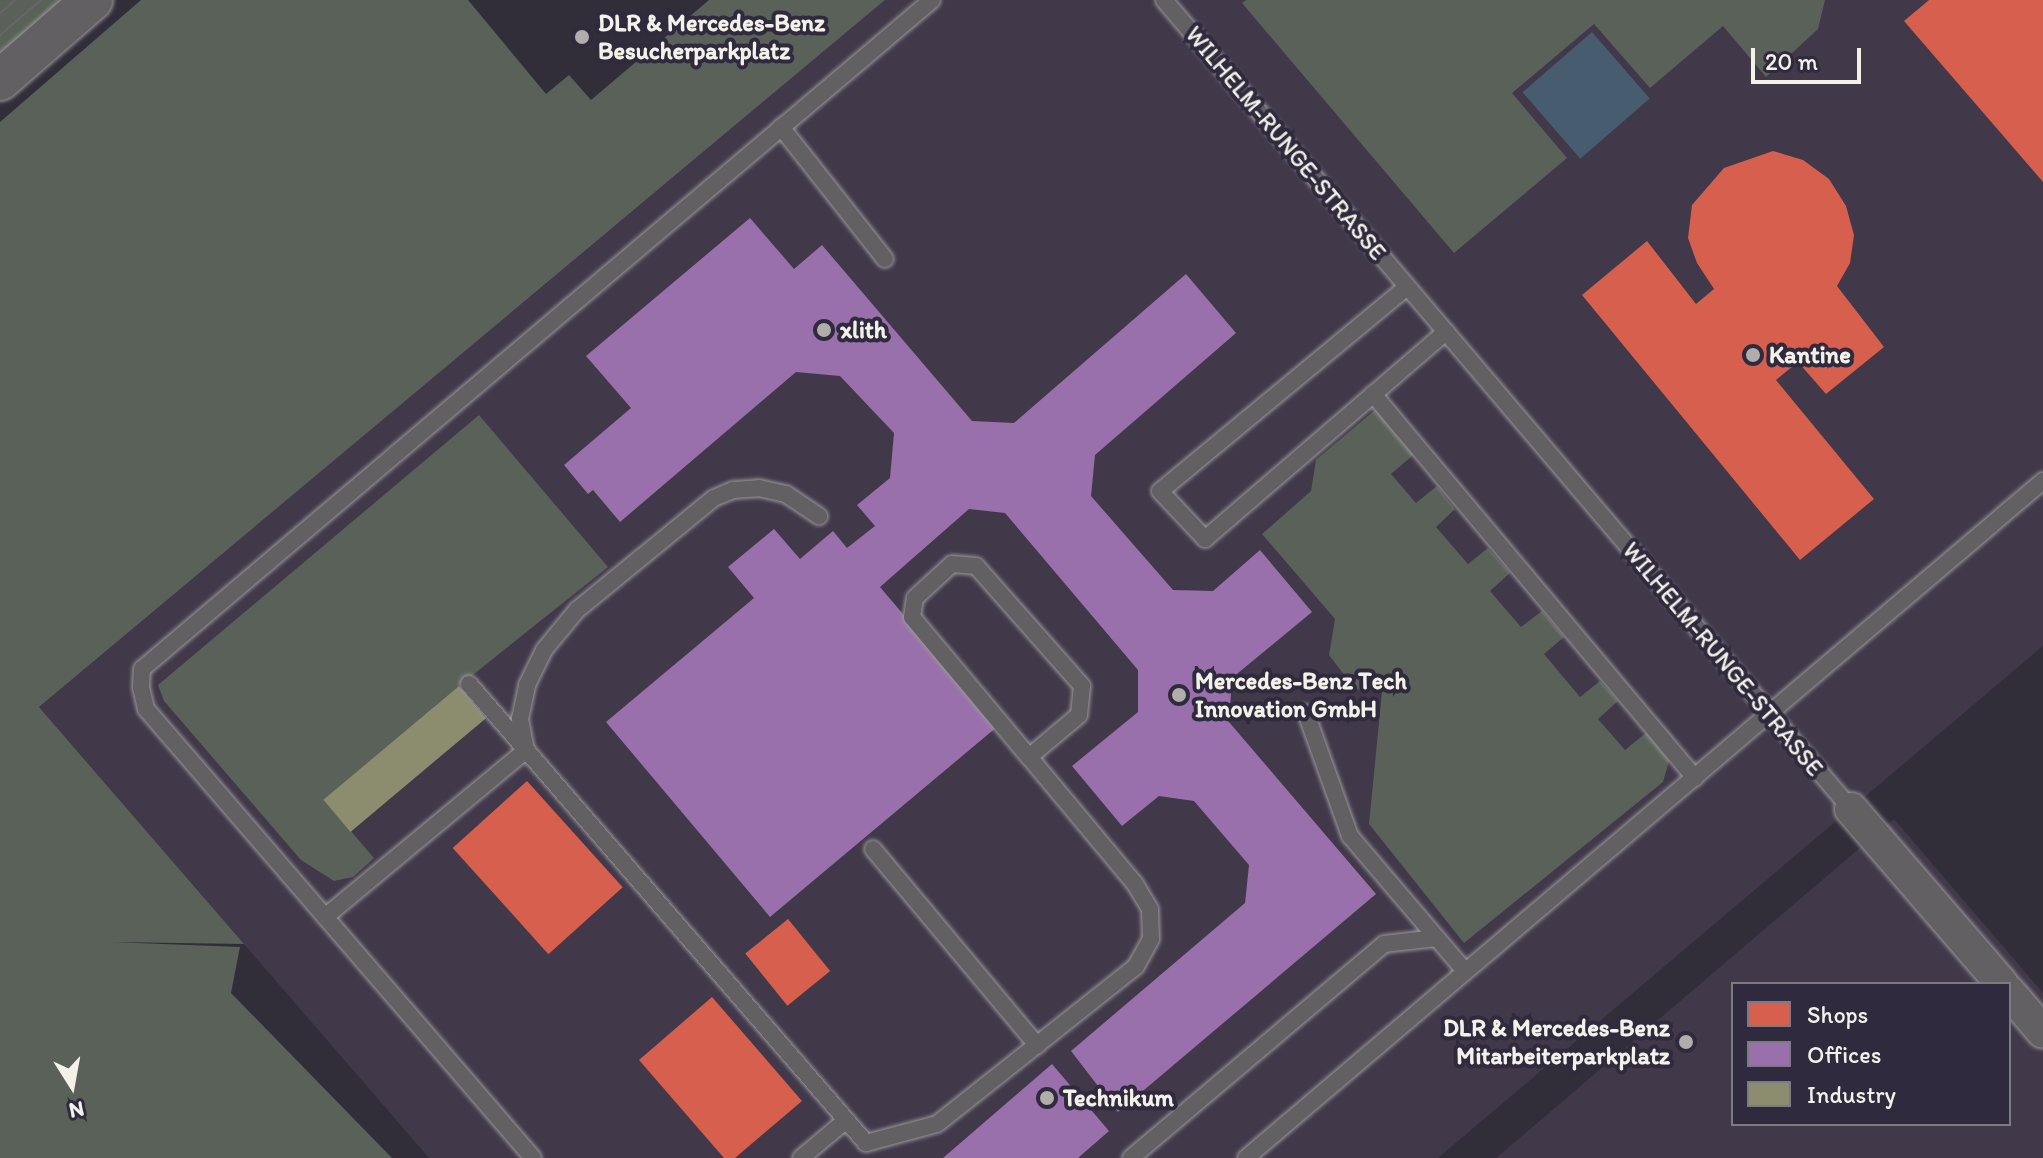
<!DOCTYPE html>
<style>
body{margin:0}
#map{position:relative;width:2043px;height:1158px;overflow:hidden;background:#312e39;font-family:Itim,sans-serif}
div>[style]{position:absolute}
.built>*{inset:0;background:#413849}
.green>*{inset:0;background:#596158}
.water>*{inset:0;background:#485c70;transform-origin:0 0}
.shops>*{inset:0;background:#d6604d;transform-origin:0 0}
.offices>*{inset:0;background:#9970ab}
.industry>*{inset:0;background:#8c8c6e;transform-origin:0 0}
.roads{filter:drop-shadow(0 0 2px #9a989b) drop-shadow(0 0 2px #9a989b)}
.service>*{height:16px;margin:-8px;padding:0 8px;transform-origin:8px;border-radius:8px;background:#626063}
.minor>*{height:32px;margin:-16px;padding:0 16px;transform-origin:16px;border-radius:16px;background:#626063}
.tertiary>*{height:40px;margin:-20px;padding:0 20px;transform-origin:20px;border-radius:20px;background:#626063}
.tram>*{height:2px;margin:-1px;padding:0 1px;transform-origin:1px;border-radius:1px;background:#68666b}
.dots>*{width:22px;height:22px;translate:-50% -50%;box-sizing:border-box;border:4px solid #2f2a3d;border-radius:50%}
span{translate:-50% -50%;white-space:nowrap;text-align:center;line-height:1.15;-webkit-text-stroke:8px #2f2a3d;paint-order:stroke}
.poi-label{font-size:24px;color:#f4f1e8;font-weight:700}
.left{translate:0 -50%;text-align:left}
.right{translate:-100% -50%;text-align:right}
.street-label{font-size:24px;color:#f4f1e8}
.legend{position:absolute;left:1731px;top:982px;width:280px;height:144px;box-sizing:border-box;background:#2f2a3d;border:2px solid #7e7a81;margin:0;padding:10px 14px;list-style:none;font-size:24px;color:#f4f1e8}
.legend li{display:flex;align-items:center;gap:16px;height:40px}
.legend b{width:40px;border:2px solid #7e7a81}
.north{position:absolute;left:32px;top:1046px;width:80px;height:80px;-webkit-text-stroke:6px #2f2a3d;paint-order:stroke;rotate:169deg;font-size:22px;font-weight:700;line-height:32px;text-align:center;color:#f4f1e8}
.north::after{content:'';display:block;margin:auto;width:28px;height:36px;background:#f4f1e8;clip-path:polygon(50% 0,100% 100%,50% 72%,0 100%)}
.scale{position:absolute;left:1751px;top:48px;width:110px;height:36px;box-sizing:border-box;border:4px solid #f4f1e8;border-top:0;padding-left:10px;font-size:24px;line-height:28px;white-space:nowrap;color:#f4f1e8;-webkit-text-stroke:6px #2f2a3d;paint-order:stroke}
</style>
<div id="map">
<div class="built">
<div style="clip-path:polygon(885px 0,2043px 0,2043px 646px,1438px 1158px,429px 1158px,39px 707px)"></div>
<div style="clip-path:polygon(evenodd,1894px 819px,2043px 993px,2043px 1158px,1496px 1158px,1894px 819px,1733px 984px,2009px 984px,2009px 1124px,1733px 1124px,1733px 984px)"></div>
</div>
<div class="green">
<div style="clip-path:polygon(0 0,74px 0,0 65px)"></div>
<div style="clip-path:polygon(141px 0,468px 0,546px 94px,569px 75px,591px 100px,709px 0,885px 0,39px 707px,244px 944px,112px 942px,240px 947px,231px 993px,392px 1158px,0 1158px,0 122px)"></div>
<div style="clip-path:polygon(1246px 0,1825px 0,1818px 29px,1766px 77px,1723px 26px,1650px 88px,1594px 24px,1512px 93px,1567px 158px,1454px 253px,1242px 3px)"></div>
<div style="clip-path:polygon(1375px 410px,1386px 413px,1418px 451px,1391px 474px,1416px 503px,1437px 486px,1455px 509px,1436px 527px,1468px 564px,1488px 548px,1510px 573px,1490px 591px,1521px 627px,1542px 611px,1564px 637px,1544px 654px,1580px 697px,1600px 681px,1618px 701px,1598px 719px,1625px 750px,1652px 728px,1670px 758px,1663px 782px,1464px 943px,1369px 824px,1382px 692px,1355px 689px,1329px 655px,1335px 619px,1262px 534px,1311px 491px,1316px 460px)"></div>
<div style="clip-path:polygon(479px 415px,608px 567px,459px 686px,325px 801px,374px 858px,353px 877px,334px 881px,301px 860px,164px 701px,158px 685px)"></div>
</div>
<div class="water">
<div style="left:1592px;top:32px;width:88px;height:92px;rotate:49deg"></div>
</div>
<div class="shops">
<div style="clip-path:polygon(1929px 0,2043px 0,2043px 182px,1904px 21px)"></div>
<div style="clip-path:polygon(1773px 151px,1803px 160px,1829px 179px,1846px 206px,1854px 235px,1850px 263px,1837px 286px,1884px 347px,1826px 394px,1798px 362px,1776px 380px,1874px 499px,1800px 560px,1582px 295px,1647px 241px,1696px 304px,1714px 289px,1697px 263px,1688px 238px,1692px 205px,1724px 168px)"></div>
<div style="left:527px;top:781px;width:143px;height:100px;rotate:48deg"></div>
<div style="left:788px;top:919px;width:67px;height:55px;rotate:51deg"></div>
<div style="clip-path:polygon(712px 997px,802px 1101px,735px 1158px,724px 1158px,639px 1060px)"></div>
</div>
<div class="offices">
<div style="clip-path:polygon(750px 218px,794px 269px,822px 245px,972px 421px,1014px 423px,1186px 274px,1236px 333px,1095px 455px,1091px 496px,1173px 590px,1213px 591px,1260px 550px,1312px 612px,1232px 678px,1229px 722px,1376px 894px,1118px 1112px,1071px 1051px,1245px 903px,1249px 865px,1194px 801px,1159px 796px,1122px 826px,1072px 766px,1138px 712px,1138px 670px,1005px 513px,969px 509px,880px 587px,998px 726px,770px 917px,606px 722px,754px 598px,728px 567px,774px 529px,800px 559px,833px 531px,847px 548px,875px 526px,857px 505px,890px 478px,894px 433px,840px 376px,796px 372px,620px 522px,593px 490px,588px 494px,564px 465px,631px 408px,586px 356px)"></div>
<div style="clip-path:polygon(1052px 1064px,1109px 1131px,1078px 1158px,943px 1158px)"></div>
</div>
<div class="industry">
<div style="left:459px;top:686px;width:42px;height:177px;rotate:50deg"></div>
</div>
<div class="roads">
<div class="service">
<div style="left:1164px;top:0;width:1061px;rotate:49.66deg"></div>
<div style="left:781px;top:127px;width:168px;rotate:51.8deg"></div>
<div style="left:1407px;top:287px;width:320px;rotate:140.4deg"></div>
<div style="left:1160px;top:491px;width:66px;rotate:46.8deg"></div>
<div style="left:1205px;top:539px;width:318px;rotate:-40.7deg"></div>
<div style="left:1373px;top:394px;width:501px;rotate:50.02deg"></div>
<div style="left:469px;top:684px;width:607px;rotate:49.14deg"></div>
<div style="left:866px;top:1143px;width:73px;rotate:-15deg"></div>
<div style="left:937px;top:1124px;width:254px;rotate:-38.4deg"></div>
<div style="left:1136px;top:966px;width:31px;rotate:-61deg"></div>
<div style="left:1151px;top:939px;width:30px;rotate:-92deg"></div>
<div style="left:1150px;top:909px;width:29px;rotate:-121deg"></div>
<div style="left:1135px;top:884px;width:165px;rotate:-129.8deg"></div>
<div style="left:1029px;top:757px;width:182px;rotate:-129.9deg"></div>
<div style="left:912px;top:617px;width:19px;rotate:-81deg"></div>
<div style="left:915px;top:598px;width:50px;rotate:-42.6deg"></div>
<div style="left:952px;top:564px;width:24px;rotate:5deg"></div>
<div style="left:976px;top:566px;width:160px;rotate:48.5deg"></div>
<div style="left:1082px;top:686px;width:29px;rotate:96deg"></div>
<div style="left:1079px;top:715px;width:65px;rotate:140deg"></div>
<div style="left:1306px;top:713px;width:131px;rotate:70.3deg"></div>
<div style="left:1350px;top:836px;width:177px;rotate:49.6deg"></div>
<div style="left:873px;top:849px;width:256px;rotate:50.1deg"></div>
<div style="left:325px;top:917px;width:261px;rotate:-39.7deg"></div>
<div style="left:526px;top:750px;width:32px;rotate:-101deg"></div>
<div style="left:520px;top:719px;width:35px;rotate:-78deg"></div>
<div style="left:527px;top:685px;width:39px;rotate:-64deg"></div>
<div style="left:544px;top:650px;width:52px;rotate:-50.5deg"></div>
<div style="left:577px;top:610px;width:177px;rotate:-39.3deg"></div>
<div style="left:714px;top:498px;width:21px;rotate:-23deg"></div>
<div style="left:733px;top:490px;width:26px;rotate:-4deg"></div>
<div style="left:759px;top:488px;width:28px;rotate:13deg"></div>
<div style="left:786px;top:494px;width:40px;rotate:34deg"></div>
<div style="left:533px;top:1158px;width:593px;rotate:-130.76deg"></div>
<div style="left:146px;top:709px;width:23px;rotate:-103deg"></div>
<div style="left:141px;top:687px;width:18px;rotate:-87deg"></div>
<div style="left:142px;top:669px;width:1035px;rotate:-40.26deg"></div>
<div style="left:801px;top:1158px;width:57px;rotate:-40.1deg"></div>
<div style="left:1131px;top:1158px;width:331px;rotate:-40.2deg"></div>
<div style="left:1384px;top:944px;width:53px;rotate:-6.5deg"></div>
<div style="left:1246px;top:1158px;width:1046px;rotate:-40.35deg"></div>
</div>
<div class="minor">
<div style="left:1851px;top:809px;width:231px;rotate:49.2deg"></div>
<div style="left:2009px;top:992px;width:52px;rotate:49.6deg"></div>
</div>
<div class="tertiary">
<div style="left:0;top:80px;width:122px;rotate:-41deg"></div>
</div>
</div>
<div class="tram">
<div style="left:0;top:13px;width:20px;rotate:-41deg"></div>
<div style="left:0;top:35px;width:54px;rotate:-40.5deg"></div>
</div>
<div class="dots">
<div style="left:582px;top:37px;background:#b0adab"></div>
<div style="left:824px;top:330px;background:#b0adab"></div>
<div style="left:1753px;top:355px;background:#b0adab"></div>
<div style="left:1179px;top:695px;background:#b0adab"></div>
<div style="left:1686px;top:1042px;background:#b0adab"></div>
<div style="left:1047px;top:1098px;background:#b0adab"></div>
</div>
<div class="poi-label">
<span class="left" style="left:598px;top:37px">DLR &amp; Mercedes-Benz<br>Besucherparkplatz</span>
<span class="left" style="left:840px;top:330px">xlith</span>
<span class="left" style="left:1769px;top:355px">Kantine</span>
<span class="left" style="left:1195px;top:695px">Mercedes-Benz Tech<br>Innovation GmbH</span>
<span class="right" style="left:1670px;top:1042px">DLR &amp; Mercedes-Benz<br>Mitarbeiterparkplatz</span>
<span class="left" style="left:1063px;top:1098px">Technikum</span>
</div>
<div class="street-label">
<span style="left:1286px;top:143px;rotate:50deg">WILHELM-RUNGE-STRASSE</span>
<span style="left:1723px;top:659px;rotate:50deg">WILHELM-RUNGE-STRASSE</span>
</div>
<ul class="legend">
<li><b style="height:22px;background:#d6604d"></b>Shops</li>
<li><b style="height:22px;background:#9970ab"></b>Offices</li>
<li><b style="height:22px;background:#8c8c6e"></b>Industry</li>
</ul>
<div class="north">N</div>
<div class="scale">20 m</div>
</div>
